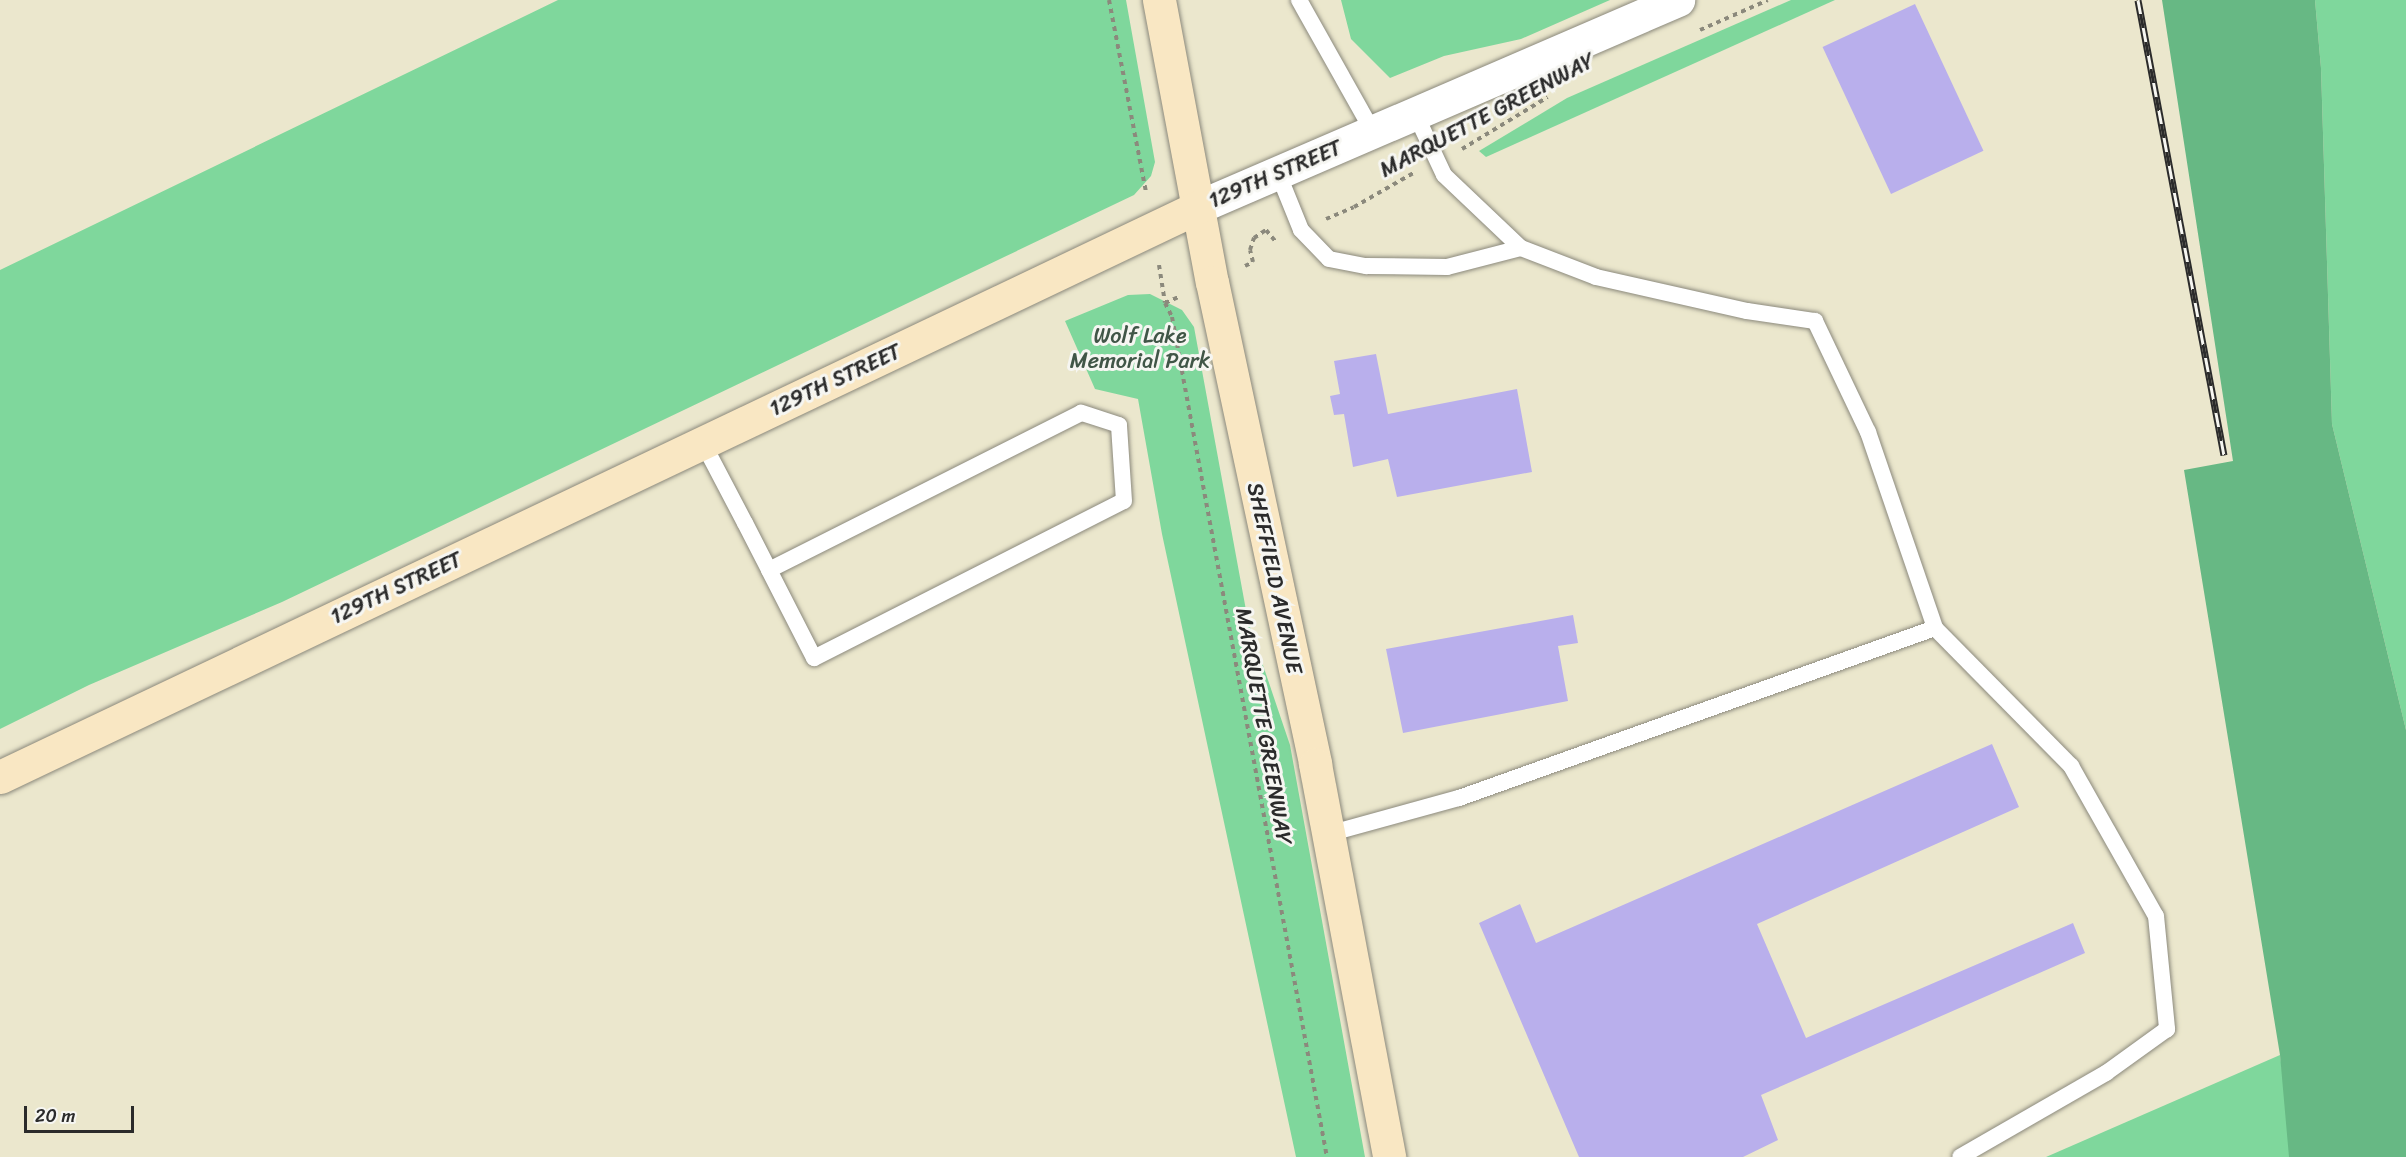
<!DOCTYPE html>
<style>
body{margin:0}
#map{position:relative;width:2406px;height:1157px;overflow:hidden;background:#ebe7cd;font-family:Sriracha,sans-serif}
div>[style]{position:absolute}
.green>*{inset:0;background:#7fd79c}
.forest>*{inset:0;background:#67b884}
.building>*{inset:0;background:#b9afec;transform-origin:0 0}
.path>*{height:4px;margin-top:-2px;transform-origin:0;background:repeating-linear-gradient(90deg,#8b897c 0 4.5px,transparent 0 9px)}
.roads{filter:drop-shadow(0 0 2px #8b897c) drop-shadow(0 0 2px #8b897c)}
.service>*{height:16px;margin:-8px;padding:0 8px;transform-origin:8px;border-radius:8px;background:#fff}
.minor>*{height:33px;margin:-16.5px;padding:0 16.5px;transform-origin:16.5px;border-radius:16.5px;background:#fff}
.secondary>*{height:33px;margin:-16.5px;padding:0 16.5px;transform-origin:16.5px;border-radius:16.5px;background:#f9e7c3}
.rail>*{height:7px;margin-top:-3.5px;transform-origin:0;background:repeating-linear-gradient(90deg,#f6f6f2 0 14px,#2b2b2b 0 28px);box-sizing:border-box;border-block:2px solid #2b2b2b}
span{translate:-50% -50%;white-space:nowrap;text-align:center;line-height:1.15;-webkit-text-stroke:6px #f6f6f2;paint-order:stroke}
.street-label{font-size:22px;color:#2b2b2b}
.park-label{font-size:22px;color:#405647}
.scale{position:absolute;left:24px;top:1106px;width:110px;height:27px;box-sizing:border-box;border:3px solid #2b2b2b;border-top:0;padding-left:8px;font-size:18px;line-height:21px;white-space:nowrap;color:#2b2b2b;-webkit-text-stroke:4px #f6f6f2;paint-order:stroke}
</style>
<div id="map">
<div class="green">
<div style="clip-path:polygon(558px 0,1126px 0,1155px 162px,1151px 176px,1134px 195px,282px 602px,89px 685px,0 729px,0 270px)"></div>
<div style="clip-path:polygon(1341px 0,1610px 0,1521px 39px,1444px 56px,1390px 78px,1351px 39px)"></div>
<div style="clip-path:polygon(1791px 0,1835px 0,1486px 157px,1479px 151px,1567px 98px)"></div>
<div style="clip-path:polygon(2315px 0,2406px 0,2406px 730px,2332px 424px,2321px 68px)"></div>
<div style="clip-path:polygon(1150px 294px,1182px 310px,1194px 327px,1248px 621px,1290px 745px,1365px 1157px,1296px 1157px,1162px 534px,1138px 399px,1095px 389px,1065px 321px,1128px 295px)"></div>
<div style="clip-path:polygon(2280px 1055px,2294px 1157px,2046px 1157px)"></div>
</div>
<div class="forest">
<div style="clip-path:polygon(2162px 0,2315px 0,2321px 68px,2332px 424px,2406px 730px,2406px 1157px,2289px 1157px,2280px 1055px,2184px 470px,2233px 461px)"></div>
</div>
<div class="building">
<div style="left:1915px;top:4px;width:162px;height:102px;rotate:65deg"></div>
<div style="clip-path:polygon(1376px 354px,1388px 414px,1517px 389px,1532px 472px,1397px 497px,1388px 459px,1353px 467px,1344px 414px,1334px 415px,1330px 396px,1340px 394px,1334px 361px)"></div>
<div style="clip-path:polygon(1573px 615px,1578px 643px,1558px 646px,1568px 701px,1403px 733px,1386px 649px)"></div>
<div style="clip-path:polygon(1992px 744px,2019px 807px,1757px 924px,1806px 1038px,2073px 923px,2085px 953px,1761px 1095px,1778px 1140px,1743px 1157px,1579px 1157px,1479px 923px,1520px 904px,1536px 943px)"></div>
</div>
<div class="path">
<div style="left:1109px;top:0;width:197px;rotate:79.1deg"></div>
<div style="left:1700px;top:30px;width:74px;rotate:-23.8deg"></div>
<div style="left:1462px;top:149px;width:100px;rotate:-31.2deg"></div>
<div style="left:1326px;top:219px;width:30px;rotate:-23deg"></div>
<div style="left:1354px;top:207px;width:70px;rotate:-29.8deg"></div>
<div style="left:1159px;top:265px;width:38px;rotate:81deg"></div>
<div style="left:1165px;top:303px;width:16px;rotate:63deg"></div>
<div style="left:1172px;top:317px;width:854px;rotate:79.55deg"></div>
<div style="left:1245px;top:266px;width:9px;rotate:-27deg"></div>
<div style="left:1253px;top:262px;width:12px;rotate:-104deg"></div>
<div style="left:1250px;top:250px;width:13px;rotate:-72deg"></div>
<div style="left:1254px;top:238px;width:14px;rotate:-34deg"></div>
<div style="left:1266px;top:230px;width:16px;rotate:50deg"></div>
<div style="left:1165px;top:303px;width:17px;rotate:-24deg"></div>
</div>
<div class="roads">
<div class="service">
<div style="left:1299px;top:0;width:151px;rotate:60.7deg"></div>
<div style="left:1415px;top:113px;width:68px;rotate:64.9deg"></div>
<div style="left:1444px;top:175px;width:106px;rotate:43.5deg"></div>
<div style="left:1521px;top:248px;width:80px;rotate:21.1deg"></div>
<div style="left:1596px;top:277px;width:155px;rotate:12.7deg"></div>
<div style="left:1747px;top:311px;width:69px;rotate:8.4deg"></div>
<div style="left:1815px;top:321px;width:123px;rotate:64.5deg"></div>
<div style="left:1868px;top:432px;width:207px;rotate:71.1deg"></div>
<div style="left:1935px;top:628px;width:194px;rotate:45.4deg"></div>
<div style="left:2071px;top:766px;width:172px;rotate:60.5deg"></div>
<div style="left:2156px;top:916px;width:114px;rotate:84.4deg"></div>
<div style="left:2167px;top:1029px;width:75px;rotate:144.2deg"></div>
<div style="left:2106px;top:1073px;width:168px;rotate:150.1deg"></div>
<div style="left:1278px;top:173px;width:61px;rotate:68deg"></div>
<div style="left:1301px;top:230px;width:40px;rotate:46deg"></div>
<div style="left:1329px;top:259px;width:38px;rotate:11deg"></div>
<div style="left:1366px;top:266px;width:81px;rotate:0.7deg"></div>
<div style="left:1447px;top:267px;width:76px;rotate:-14.4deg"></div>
<div style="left:703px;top:443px;width:90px;rotate:62.3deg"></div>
<div style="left:745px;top:523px;width:53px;rotate:62.9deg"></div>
<div style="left:769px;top:570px;width:99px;rotate:62.9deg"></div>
<div style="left:814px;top:658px;width:347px;rotate:-26.9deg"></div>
<div style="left:1124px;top:501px;width:76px;rotate:-93.8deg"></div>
<div style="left:1119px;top:425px;width:40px;rotate:-162deg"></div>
<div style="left:1081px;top:413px;width:349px;rotate:153.3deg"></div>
<div style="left:1328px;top:834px;width:136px;rotate:-15.4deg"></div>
<div style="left:1459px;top:798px;width:505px;rotate:-19.65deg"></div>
</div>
<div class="minor">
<div style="left:1198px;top:207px;width:523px;rotate:-23.33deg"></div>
</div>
<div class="secondary">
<div style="left:1159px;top:0;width:287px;rotate:79.4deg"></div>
<div style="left:1212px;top:282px;width:493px;rotate:77.9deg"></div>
<div style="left:1315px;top:764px;width:400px;rotate:79.3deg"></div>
<div style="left:0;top:777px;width:1327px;rotate:-25.44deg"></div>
</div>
</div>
<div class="rail">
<div style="left:2138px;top:0;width:463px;rotate:79.3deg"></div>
</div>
<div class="street-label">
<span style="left:1487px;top:115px;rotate:-28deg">MARQUETTE GREENWAY</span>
<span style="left:1275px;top:174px;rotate:-23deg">129TH STREET</span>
<span style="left:835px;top:380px;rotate:-25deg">129TH STREET</span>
<span style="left:1275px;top:578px;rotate:78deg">SHEFFIELD AVENUE</span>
<span style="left:396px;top:588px;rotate:-25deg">129TH STREET</span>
<span style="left:1264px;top:726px;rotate:80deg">MARQUETTE GREENWAY</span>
</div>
<div class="park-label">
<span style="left:1140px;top:348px">Wolf Lake<br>Memorial Park</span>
</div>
<div class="scale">20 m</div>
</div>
